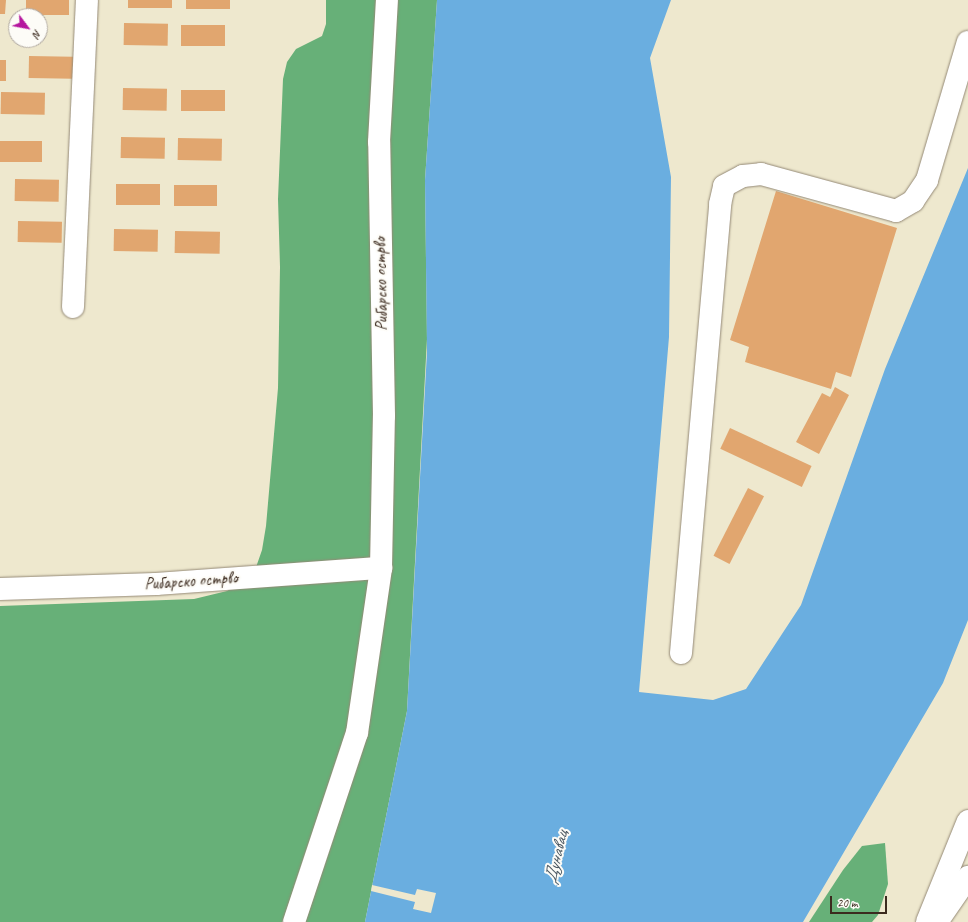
<!DOCTYPE html>
<meta charset="utf-8">
<style>
body{margin:0}
#map{position:relative;width:968px;height:922px;overflow:hidden;background:#eee8ce;font-family:Caveat,sans-serif}
div>[style]{position:absolute}
.forest>*{inset:0;background:#67b078}
.water>*{inset:0;background:#6aaee0}
.pier>*{inset:0;background:#eee8ce}
.building>*{inset:0;background:#e1a66f;transform-origin:0 0}
.roads{filter:drop-shadow(0 0 1px #948976) drop-shadow(0 0 1px #948976)}
.minor>*{height:22px;margin:-11px;padding:0 11px;transform-origin:11px;border-radius:11px;background:#fff}
span{translate:-50% -50%;white-space:nowrap;text-align:center;line-height:1.15;-webkit-text-stroke:4px #fdfcf7;paint-order:stroke}
.street-label{font-size:17px;color:#3b2a1e}
.water-label{font-size:18px;color:#4b5862;font-style:italic}
.north{position:absolute;left:8px;top:8px;width:40px;height:40px;box-sizing:border-box;background:#fdfcf7;border:1px solid #afa8a0;border-radius:50%;rotate:122deg;font-size:11px;font-weight:700;line-height:16px;text-align:center;color:#3b2a1e}
.north::after{content:'';display:block;margin:auto;width:14px;height:18px;background:#b5179e;clip-path:polygon(50% 0,100% 100%,50% 72%,0 100%)}
.scale{position:absolute;left:830px;top:896px;width:57px;height:18px;box-sizing:border-box;border:2px solid #3b2a1e;border-top:0;padding-left:5px;font-size:12px;line-height:14px;white-space:nowrap;color:#3b2a1e;-webkit-text-stroke:3px #fdfcf7;paint-order:stroke}
</style>
<div id="map">
<div class="forest">
<div style="clip-path:polygon(326px 0,437px 0,425px 180px,427px 339px,407px 711px,365px 922px,0 922px,0 606px,194px 599px,227px 591px,253px 576px,262px 550px,266px 526px,278px 388px,280px 267px,278px 199px,283px 79px,287px 62px,296px 49px,322px 36px,326px 24px)"></div>
<div style="clip-path:polygon(885px 843px,888px 884px,878px 915px,872px 922px,809px 922px,843px 870px,862px 846px)"></div>
</div>
<div class="water">
<div style="clip-path:polygon(437px 0,671px 0,650px 58px,671px 177px,669px 337px,639px 692px,713px 700px,746px 689px,801px 605px,885px 369px,968px 168px,968px 620px,943px 683px,803px 922px,365px 922px,407px 711px,427px 352px,425px 180px)"></div>
</div>
<div class="pier">
<div style="clip-path:polygon(372px 885px,415px 895px,417px 889px,436px 893px,431px 913px,413px 909px,415px 902px,371px 891px)"></div>
</div>
<div class="building">
<div style="clip-path:polygon(0 0,6px 0,5px 14px,0 14px)"></div>
<div style="left:26px;top:0;width:43px;height:15px"></div>
<div style="left:128px;top:0;width:44px;height:8px"></div>
<div style="left:186px;top:0;width:44px;height:9px"></div>
<div style="left:124px;top:23px;width:44px;height:22px;rotate:1deg"></div>
<div style="left:181px;top:25px;width:44px;height:21px"></div>
<div style="left:29px;top:56px;width:44px;height:22px;rotate:1deg"></div>
<div style="left:0;top:60px;width:6px;height:21px"></div>
<div style="left:123px;top:88px;width:44px;height:22px;rotate:1deg"></div>
<div style="left:181px;top:90px;width:44px;height:21px"></div>
<div style="left:1px;top:92px;width:44px;height:22px;rotate:1deg"></div>
<div style="left:121px;top:137px;width:44px;height:21px;rotate:1deg"></div>
<div style="left:178px;top:138px;width:44px;height:22px;rotate:1deg"></div>
<div style="left:0;top:141px;width:42px;height:21px"></div>
<div style="left:15px;top:179px;width:44px;height:22px;rotate:1deg"></div>
<div style="left:116px;top:184px;width:44px;height:21px"></div>
<div style="left:174px;top:185px;width:43px;height:21px"></div>
<div style="clip-path:polygon(776px 191px,897px 228px,851px 377px,836px 372px,831px 389px,745px 362px,749px 347px,730px 340px)"></div>
<div style="left:18px;top:221px;width:44px;height:21px;rotate:1deg"></div>
<div style="left:114px;top:229px;width:44px;height:22px;rotate:1deg"></div>
<div style="left:175px;top:231px;width:45px;height:22px;rotate:1deg"></div>
<div style="clip-path:polygon(835px 387px,849px 395px,819px 454px,796px 442px,822px 393px,830px 397px)"></div>
<div style="left:730px;top:428px;width:90px;height:23px;rotate:25deg"></div>
<div style="left:748px;top:488px;width:18px;height:76px;rotate:27deg"></div>
</div>
<div class="roads">
<div class="minor">
<div style="left:73px;top:307px;width:307px;rotate:-87.4deg"></div>
<div style="left:0;top:589px;width:156px;rotate:-1.8deg"></div>
<div style="left:156px;top:584px;width:226px;rotate:-4.1deg"></div>
<div style="left:681px;top:653px;width:451px;rotate:-85deg"></div>
<div style="left:720px;top:204px;width:18px;rotate:-77deg"></div>
<div style="left:724px;top:186px;width:21px;rotate:-28deg"></div>
<div style="left:743px;top:176px;width:18px;rotate:-6deg"></div>
<div style="left:761px;top:174px;width:140px;rotate:15.3deg"></div>
<div style="left:896px;top:211px;width:20px;rotate:-30deg"></div>
<div style="left:913px;top:201px;width:25px;rotate:-56deg"></div>
<div style="left:927px;top:180px;width:144px;rotate:-73.5deg"></div>
<div style="left:294px;top:922px;width:199px;rotate:-71.6deg"></div>
<div style="left:357px;top:733px;width:167px;rotate:-81.7deg"></div>
<div style="left:381px;top:568px;width:152px;rotate:-88.9deg"></div>
<div style="left:384px;top:416px;width:274px;rotate:-91deg"></div>
<div style="left:379px;top:142px;width:142px;rotate:-86.8deg"></div>
<div style="left:927px;top:922px;width:109px;rotate:-67.9deg"></div>
<div style="left:937px;top:922px;width:55px;rotate:-55.4deg"></div>
</div>
</div>
<div class="street-label">
<span style="left:381px;top:284px;rotate:-91deg">Рибарско острво</span>
<span style="left:191px;top:581px;rotate:-4deg">Рибарско острво</span>
</div>
<div class="water-label">
<span style="left:556px;top:857px;rotate:-77deg">Дунавац</span>
</div>
<div class="north">N</div>
<div class="scale">20 m</div>
</div>
